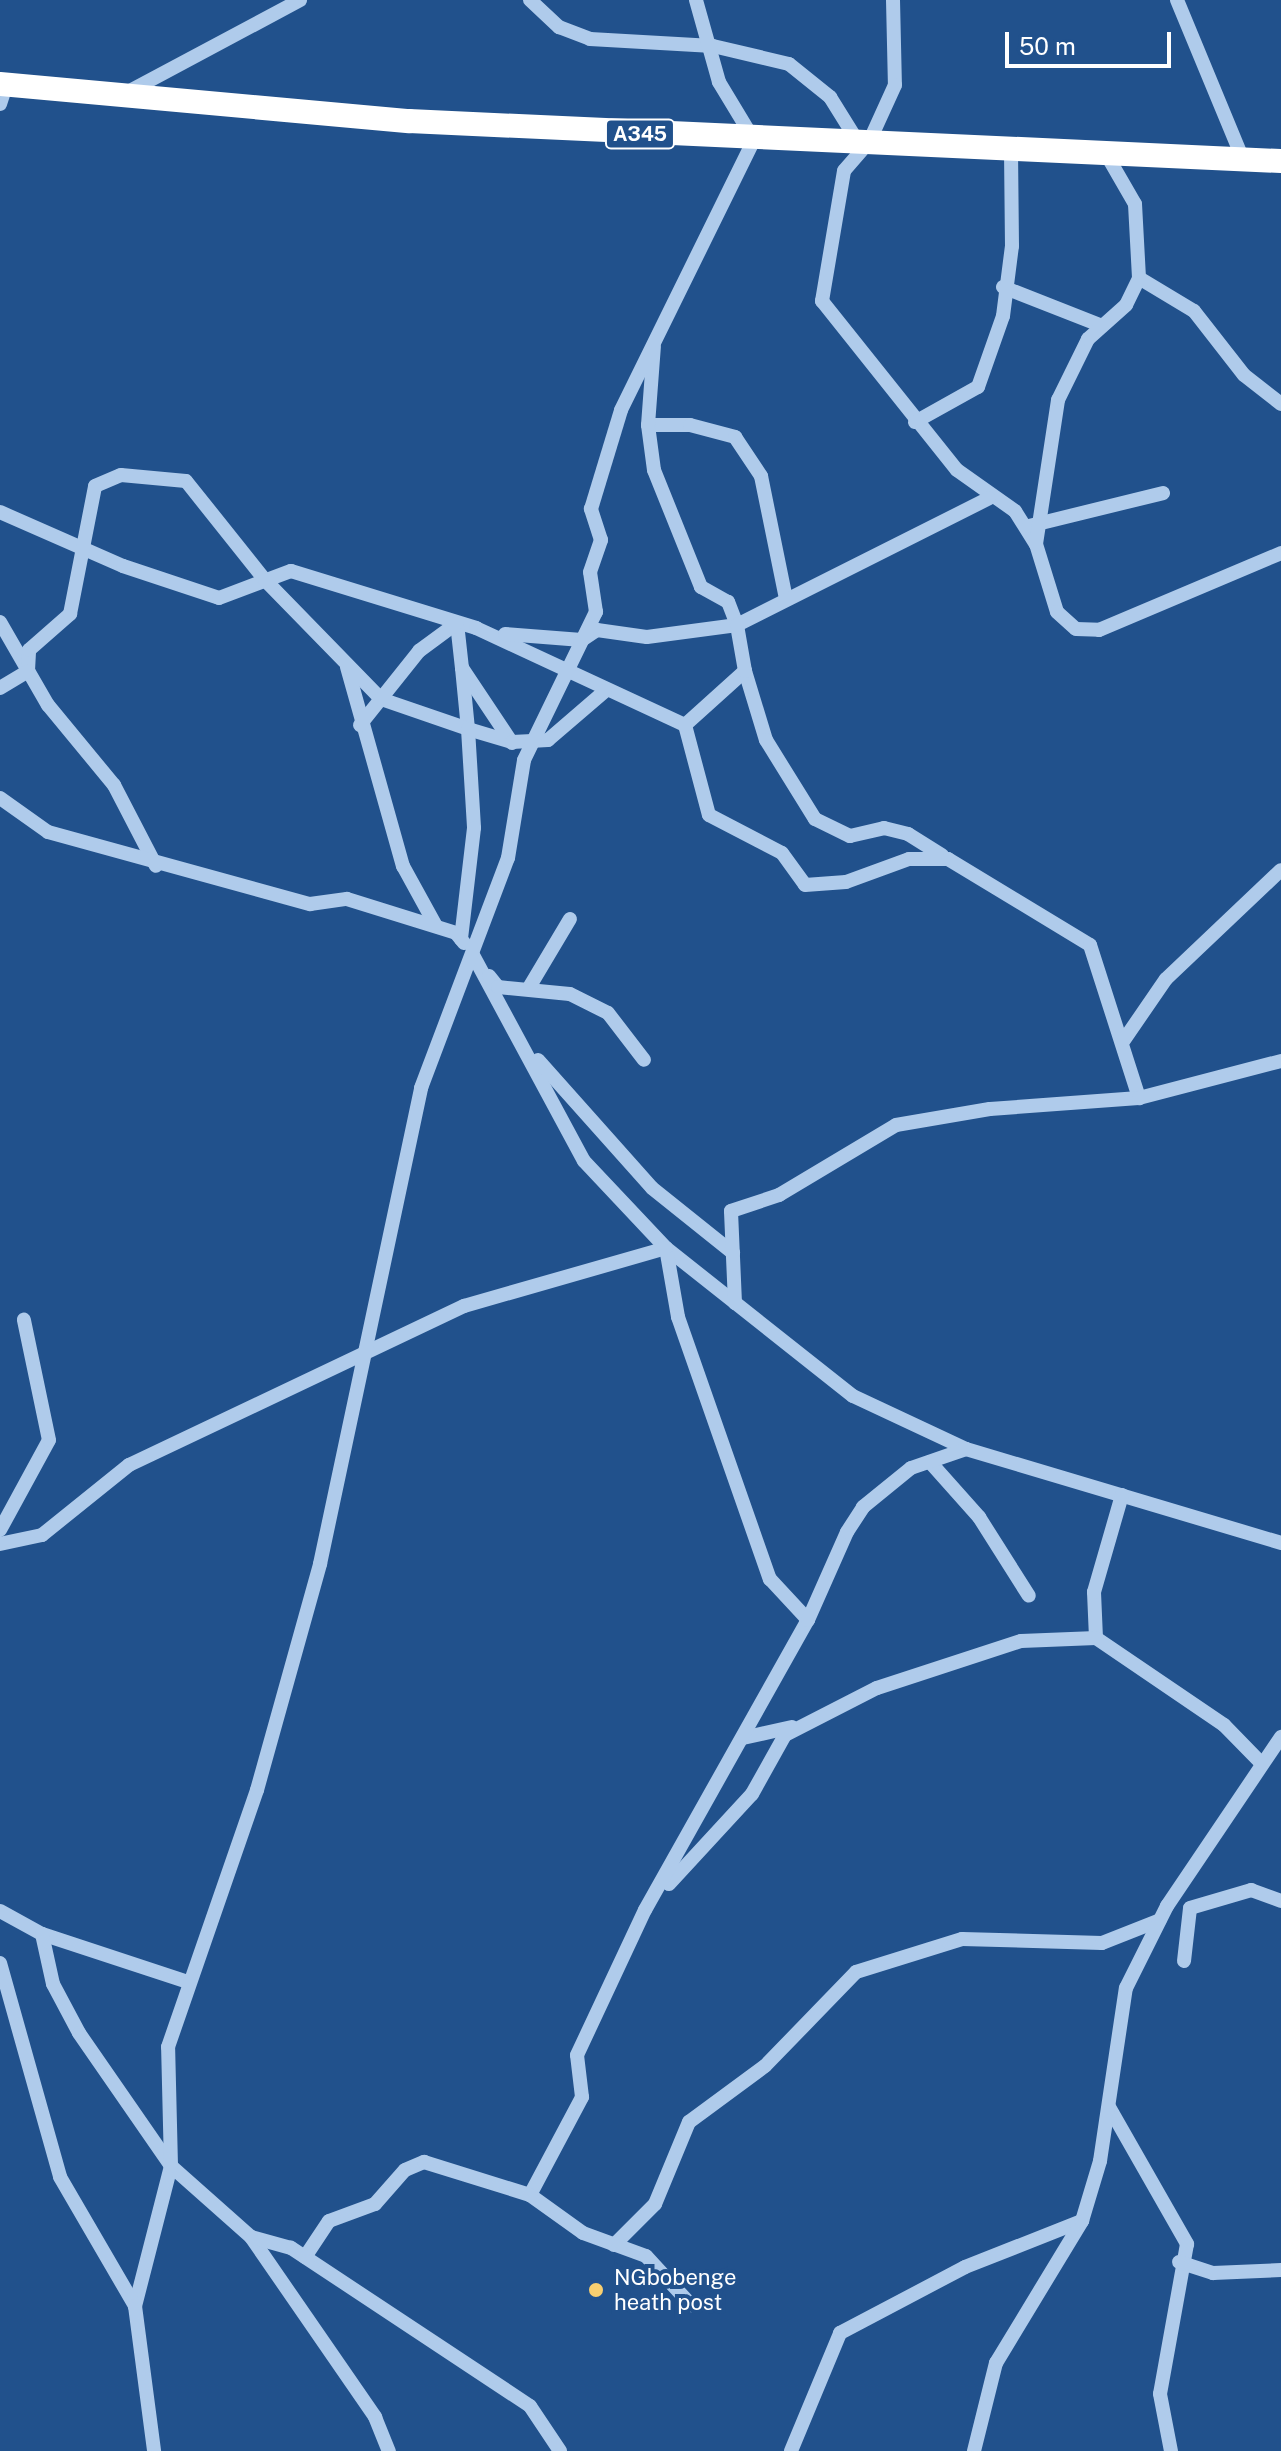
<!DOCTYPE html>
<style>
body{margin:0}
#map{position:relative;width:1281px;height:2451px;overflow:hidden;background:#21518c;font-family:"Public Sans",sans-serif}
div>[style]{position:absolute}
.minor>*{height:14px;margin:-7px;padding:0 7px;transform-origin:7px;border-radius:7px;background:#afcbeb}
.highway>*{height:24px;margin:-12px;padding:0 12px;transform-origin:12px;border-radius:12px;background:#fff}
.dots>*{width:22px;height:22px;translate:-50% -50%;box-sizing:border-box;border:4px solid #21518c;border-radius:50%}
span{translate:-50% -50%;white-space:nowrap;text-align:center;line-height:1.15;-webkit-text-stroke:8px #21518c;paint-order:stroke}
.shield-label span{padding:2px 6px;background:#21518c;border:2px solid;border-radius:6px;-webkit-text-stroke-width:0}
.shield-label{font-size:20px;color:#fff;font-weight:700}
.poi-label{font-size:22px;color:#fff}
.left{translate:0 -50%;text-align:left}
.scale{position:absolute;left:1005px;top:32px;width:166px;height:36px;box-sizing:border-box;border:4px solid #fff;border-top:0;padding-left:10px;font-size:24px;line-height:28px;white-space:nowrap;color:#fff;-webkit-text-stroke:6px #21518c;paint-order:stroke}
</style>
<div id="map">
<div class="minor">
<div style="left:530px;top:0;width:40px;rotate:43deg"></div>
<div style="left:559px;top:27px;width:33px;rotate:21deg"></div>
<div style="left:590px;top:39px;width:123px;rotate:3.3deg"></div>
<div style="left:713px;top:46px;width:78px;rotate:13.3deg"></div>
<div style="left:789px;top:64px;width:53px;rotate:38.8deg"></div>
<div style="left:830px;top:97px;width:53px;rotate:58.1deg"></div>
<div style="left:893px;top:0;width:85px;rotate:88.7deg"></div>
<div style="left:895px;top:85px;width:63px;rotate:114.5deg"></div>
<div style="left:869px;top:142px;width:38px;rotate:131deg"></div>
<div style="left:844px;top:171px;width:132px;rotate:99.6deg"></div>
<div style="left:822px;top:301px;width:216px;rotate:51.4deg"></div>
<div style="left:957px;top:470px;width:71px;rotate:35.3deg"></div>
<div style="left:1015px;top:511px;width:39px;rotate:58deg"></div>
<div style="left:1036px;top:544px;width:71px;rotate:72.8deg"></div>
<div style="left:1057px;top:612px;width:25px;rotate:42deg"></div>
<div style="left:1076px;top:629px;width:23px;rotate:2deg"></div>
<div style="left:1099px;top:630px;width:198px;rotate:-22.9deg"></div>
<div style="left:1177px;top:0;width:170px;rotate:67.5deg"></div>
<div style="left:128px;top:92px;width:195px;rotate:-28.1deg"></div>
<div style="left:0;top:104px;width:20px;rotate:-72deg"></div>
<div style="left:1105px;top:152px;width:60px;rotate:60deg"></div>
<div style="left:1135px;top:204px;width:74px;rotate:86.9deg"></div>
<div style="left:1139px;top:278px;width:64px;rotate:31deg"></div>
<div style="left:1194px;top:311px;width:81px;rotate:52deg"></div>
<div style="left:1244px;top:375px;width:47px;rotate:38.1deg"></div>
<div style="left:1003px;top:287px;width:106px;rotate:21.5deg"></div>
<div style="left:915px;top:422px;width:72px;rotate:-29.1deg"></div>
<div style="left:978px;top:387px;width:75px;rotate:-70.6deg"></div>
<div style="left:1003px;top:316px;width:71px;rotate:-82.7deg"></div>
<div style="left:1012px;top:246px;width:98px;rotate:-90.6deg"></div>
<div style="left:648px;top:425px;width:42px"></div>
<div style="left:690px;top:425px;width:47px;rotate:14.9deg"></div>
<div style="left:735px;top:437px;width:47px;rotate:56.3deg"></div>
<div style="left:761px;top:476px;width:126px;rotate:78.5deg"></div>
<div style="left:0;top:512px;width:134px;rotate:23.7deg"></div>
<div style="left:123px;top:566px;width:101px;rotate:18.4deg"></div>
<div style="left:219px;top:598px;width:77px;rotate:-20.6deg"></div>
<div style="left:291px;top:571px;width:194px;rotate:17.1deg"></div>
<div style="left:476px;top:628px;width:230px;rotate:24.9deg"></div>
<div style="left:1029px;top:526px;width:138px;rotate:-13.8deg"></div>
<div style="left:1036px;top:544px;width:146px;rotate:-81.3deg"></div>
<div style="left:1058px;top:400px;width:68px;rotate:-63.8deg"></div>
<div style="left:1088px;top:339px;width:51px;rotate:-41.8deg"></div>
<div style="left:1126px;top:305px;width:30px;rotate:-64deg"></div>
<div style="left:0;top:622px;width:96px;rotate:60deg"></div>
<div style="left:48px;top:705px;width:104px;rotate:50.5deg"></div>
<div style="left:114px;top:785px;width:91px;rotate:62.6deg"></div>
<div style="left:457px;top:623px;width:45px;rotate:83.7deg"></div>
<div style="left:462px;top:668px;width:90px;rotate:56.3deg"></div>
<div style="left:505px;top:634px;width:77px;rotate:4.5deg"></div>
<div style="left:582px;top:640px;width:18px;rotate:-34deg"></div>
<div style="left:597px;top:630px;width:50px;rotate:8deg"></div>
<div style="left:647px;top:637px;width:91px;rotate:-7.6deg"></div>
<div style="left:737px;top:625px;width:25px;rotate:-111deg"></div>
<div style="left:728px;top:602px;width:31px;rotate:-151deg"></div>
<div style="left:701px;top:587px;width:126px;rotate:-111.9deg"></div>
<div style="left:654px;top:470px;width:45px;rotate:-97.6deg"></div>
<div style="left:648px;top:425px;width:79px;rotate:-85.7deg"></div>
<div style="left:347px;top:667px;width:207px;rotate:74.3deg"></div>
<div style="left:403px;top:866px;width:68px;rotate:61.2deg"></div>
<div style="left:462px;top:668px;width:61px;rotate:84.4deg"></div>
<div style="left:468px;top:729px;width:46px;rotate:16.5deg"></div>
<div style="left:512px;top:742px;width:36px;rotate:-3deg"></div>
<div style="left:548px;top:740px;width:75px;rotate:-40.7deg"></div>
<div style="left:28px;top:671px;width:21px;rotate:-87deg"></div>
<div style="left:29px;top:650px;width:55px;rotate:-41.3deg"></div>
<div style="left:70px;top:614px;width:130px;rotate:-78.9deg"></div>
<div style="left:95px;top:486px;width:28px;rotate:-23deg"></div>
<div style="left:121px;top:475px;width:65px;rotate:5.3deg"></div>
<div style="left:186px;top:481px;width:127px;rotate:51.4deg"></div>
<div style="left:265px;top:580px;width:166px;rotate:45.7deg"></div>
<div style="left:381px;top:699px;width:92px;rotate:19deg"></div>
<div style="left:468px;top:729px;width:99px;rotate:86.5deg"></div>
<div style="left:474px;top:828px;width:112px;rotate:96.7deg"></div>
<div style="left:745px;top:671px;width:72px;rotate:73.1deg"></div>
<div style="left:766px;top:740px;width:93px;rotate:58.2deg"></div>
<div style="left:815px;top:819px;width:39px;rotate:26deg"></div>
<div style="left:850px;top:836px;width:35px;rotate:-13deg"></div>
<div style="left:884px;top:828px;width:25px;rotate:14deg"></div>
<div style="left:908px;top:834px;width:40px;rotate:32deg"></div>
<div style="left:0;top:688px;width:33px;rotate:-31deg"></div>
<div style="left:360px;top:725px;width:95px;rotate:-51.4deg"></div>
<div style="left:419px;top:651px;width:47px;rotate:-36.4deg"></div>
<div style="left:685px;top:725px;width:93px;rotate:75.1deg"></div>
<div style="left:709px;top:815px;width:82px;rotate:27.5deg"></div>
<div style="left:782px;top:853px;width:39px;rotate:54deg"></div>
<div style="left:805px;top:885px;width:41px;rotate:-4.2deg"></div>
<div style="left:846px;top:882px;width:67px;rotate:-20.1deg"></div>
<div style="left:909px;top:859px;width:39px"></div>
<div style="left:948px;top:859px;width:166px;rotate:31.2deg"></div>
<div style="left:1090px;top:945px;width:161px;rotate:72.2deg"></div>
<div style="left:685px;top:725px;width:81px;rotate:-42deg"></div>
<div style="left:745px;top:671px;width:47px;rotate:-99.9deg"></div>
<div style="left:737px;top:625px;width:282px;rotate:-26.7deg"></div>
<div style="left:0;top:798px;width:59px;rotate:35.3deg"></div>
<div style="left:48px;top:832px;width:272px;rotate:15.4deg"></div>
<div style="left:310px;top:904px;width:37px;rotate:-8deg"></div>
<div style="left:347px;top:899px;width:114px;rotate:17.3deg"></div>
<div style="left:456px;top:933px;width:13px;rotate:51deg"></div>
<div style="left:473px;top:955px;width:234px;rotate:61.7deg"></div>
<div style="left:584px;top:1161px;width:120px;rotate:46.7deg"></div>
<div style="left:666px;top:1248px;width:238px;rotate:38.4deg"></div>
<div style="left:853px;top:1396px;width:125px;rotate:25.1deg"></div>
<div style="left:966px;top:1449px;width:329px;rotate:16.6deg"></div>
<div style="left:489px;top:976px;width:14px;rotate:51deg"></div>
<div style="left:498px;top:987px;width:72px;rotate:5.6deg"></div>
<div style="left:570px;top:994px;width:42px;rotate:26.6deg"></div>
<div style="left:608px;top:1013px;width:59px;rotate:52.5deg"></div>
<div style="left:530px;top:986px;width:78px;rotate:-59.2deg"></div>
<div style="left:1124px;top:1040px;width:74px;rotate:-55.5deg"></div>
<div style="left:1166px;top:979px;width:158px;rotate:-43.5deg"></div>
<div style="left:538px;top:1060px;width:171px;rotate:48.3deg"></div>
<div style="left:652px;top:1188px;width:104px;rotate:38.7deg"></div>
<div style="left:666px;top:1248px;width:70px;rotate:80.1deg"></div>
<div style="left:678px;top:1317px;width:278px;rotate:70.7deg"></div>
<div style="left:770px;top:1579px;width:56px;rotate:47.2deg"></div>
<div style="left:735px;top:1303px;width:92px;rotate:-92.5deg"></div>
<div style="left:731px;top:1211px;width:51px;rotate:-18.4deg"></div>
<div style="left:779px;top:1195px;width:136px;rotate:-30.9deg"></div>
<div style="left:896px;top:1125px;width:95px;rotate:-9.7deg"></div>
<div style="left:990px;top:1109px;width:149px;rotate:-4.2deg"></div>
<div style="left:1139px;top:1098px;width:147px;rotate:-14.6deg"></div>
<div style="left:930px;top:1462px;width:74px;rotate:48.3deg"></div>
<div style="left:979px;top:1517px;width:93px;rotate:57.7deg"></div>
<div style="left:0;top:1530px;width:102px;rotate:-61.4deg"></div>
<div style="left:49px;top:1440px;width:123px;rotate:-101.8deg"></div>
<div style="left:0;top:1544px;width:43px;rotate:-12.1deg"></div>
<div style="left:42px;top:1535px;width:112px;rotate:-38.8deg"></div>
<div style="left:129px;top:1465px;width:371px;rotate:-25.4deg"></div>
<div style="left:464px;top:1306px;width:210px;rotate:-16deg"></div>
<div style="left:1096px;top:1638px;width:46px;rotate:-92.5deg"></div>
<div style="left:1094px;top:1592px;width:101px;rotate:-73.9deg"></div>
<div style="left:743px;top:1738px;width:50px;rotate:-12.7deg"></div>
<div style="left:669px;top:1884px;width:122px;rotate:-47.3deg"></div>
<div style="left:752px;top:1794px;width:68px;rotate:-60.8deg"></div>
<div style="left:785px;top:1735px;width:103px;rotate:-27.1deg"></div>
<div style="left:877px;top:1688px;width:151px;rotate:-18.1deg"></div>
<div style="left:1021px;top:1641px;width:75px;rotate:-2.3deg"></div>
<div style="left:1096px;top:1638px;width:155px;rotate:34.2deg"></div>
<div style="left:1224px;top:1725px;width:54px;rotate:45.7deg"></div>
<div style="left:0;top:1911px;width:48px;rotate:28.7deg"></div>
<div style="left:42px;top:1934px;width:154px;rotate:18.2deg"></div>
<div style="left:42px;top:1934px;width:51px;rotate:77.6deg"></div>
<div style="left:53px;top:1984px;width:55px;rotate:62deg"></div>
<div style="left:79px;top:2033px;width:162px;rotate:55.3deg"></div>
<div style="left:171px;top:2166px;width:145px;rotate:104.4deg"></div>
<div style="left:1184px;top:1961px;width:53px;rotate:-83.5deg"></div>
<div style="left:1190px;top:1908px;width:64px;rotate:-16.4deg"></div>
<div style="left:1251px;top:1890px;width:32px;rotate:20deg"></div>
<div style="left:0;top:1963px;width:222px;rotate:74.3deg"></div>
<div style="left:60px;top:2177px;width:149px;rotate:59.8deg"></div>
<div style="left:135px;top:2306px;width:146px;rotate:82.5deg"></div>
<div style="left:1109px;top:2107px;width:158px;rotate:60.3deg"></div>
<div style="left:1187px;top:2244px;width:152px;rotate:100.2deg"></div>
<div style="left:1160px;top:2394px;width:58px;rotate:79.1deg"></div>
<div style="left:530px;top:2195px;width:111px;rotate:-62deg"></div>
<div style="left:582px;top:2097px;width:42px;rotate:-96.8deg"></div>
<div style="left:577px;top:2055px;width:160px;rotate:-64.9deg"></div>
<div style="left:645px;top:1910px;width:333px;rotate:-60.7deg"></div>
<div style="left:808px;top:1620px;width:96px;rotate:-66.1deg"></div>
<div style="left:847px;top:1532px;width:30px;rotate:-57deg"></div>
<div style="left:863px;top:1507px;width:62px;rotate:-39.1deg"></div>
<div style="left:911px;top:1468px;width:58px;rotate:-19.1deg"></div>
<div style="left:251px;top:2237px;width:219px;rotate:55.4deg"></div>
<div style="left:375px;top:2417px;width:37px;rotate:68deg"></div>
<div style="left:614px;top:2245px;width:58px;rotate:-45deg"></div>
<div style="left:655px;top:2204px;width:89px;rotate:-67.5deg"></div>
<div style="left:689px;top:2122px;width:94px;rotate:-36.4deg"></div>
<div style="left:765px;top:2066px;width:131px;rotate:-45.9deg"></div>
<div style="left:856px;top:1972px;width:111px;rotate:-17.3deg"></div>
<div style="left:962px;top:1939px;width:140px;rotate:1.6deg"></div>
<div style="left:1102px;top:1943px;width:62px;rotate:-21.6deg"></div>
<div style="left:305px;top:2257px;width:43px;rotate:-56.3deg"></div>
<div style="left:329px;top:2221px;width:49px;rotate:-20.3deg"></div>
<div style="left:375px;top:2204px;width:45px;rotate:-48.6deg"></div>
<div style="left:405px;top:2170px;width:21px;rotate:-23deg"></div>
<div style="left:424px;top:2162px;width:111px;rotate:17.3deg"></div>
<div style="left:530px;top:2195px;width:65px;rotate:35.6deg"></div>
<div style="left:583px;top:2233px;width:67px;rotate:20.1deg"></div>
<div style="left:646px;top:2256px;width:67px;rotate:47.4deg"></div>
<div style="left:1179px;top:2262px;width:36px;rotate:18deg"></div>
<div style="left:1213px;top:2273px;width:68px;rotate:-2.5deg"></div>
<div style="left:560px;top:2451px;width:54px;rotate:-123.7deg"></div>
<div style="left:530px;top:2406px;width:287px;rotate:-146.5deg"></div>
<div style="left:291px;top:2248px;width:41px;rotate:-164.6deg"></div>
<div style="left:251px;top:2237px;width:107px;rotate:-138.4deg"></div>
<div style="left:171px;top:2166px;width:119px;rotate:-91.4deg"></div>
<div style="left:168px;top:2047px;width:272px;rotate:-70.9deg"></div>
<div style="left:257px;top:1790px;width:235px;rotate:-74.4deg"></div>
<div style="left:320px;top:1564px;width:487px;rotate:-78deg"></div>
<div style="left:421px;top:1088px;width:246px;rotate:-69.3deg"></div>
<div style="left:508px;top:858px;width:99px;rotate:-80.7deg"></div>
<div style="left:524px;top:760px;width:165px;rotate:-64.1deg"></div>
<div style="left:596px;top:612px;width:40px;rotate:-98.5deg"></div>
<div style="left:590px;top:572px;width:34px;rotate:-71deg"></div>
<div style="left:601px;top:540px;width:33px;rotate:-108deg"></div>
<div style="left:591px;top:509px;width:103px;rotate:-73.1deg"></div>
<div style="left:621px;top:410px;width:301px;rotate:-63.8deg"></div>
<div style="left:754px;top:140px;width:68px;rotate:-121.1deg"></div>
<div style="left:719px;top:82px;width:85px;rotate:-105.7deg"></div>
<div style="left:791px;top:2451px;width:128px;rotate:-67.4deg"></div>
<div style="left:840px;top:2333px;width:141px;rotate:-27.8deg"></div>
<div style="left:965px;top:2267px;width:126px;rotate:-21.5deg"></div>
<div style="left:974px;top:2451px;width:91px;rotate:-76deg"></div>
<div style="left:996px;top:2363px;width:166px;rotate:-58.8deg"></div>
<div style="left:1082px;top:2221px;width:63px;rotate:-73.3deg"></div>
<div style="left:1100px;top:2161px;width:175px;rotate:-81.5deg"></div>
<div style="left:1126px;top:1988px;width:92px;rotate:-63.4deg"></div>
<div style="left:1167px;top:1906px;width:204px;rotate:-56deg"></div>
</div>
<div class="highway">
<div style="left:0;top:84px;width:411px;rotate:5.2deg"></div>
<div style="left:409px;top:121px;width:873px;rotate:2.63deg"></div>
</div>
<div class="dots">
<div style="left:596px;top:2290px;background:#f8cf70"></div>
</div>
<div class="shield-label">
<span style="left:640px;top:134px">A345</span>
</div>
<div class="poi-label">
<span class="left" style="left:614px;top:2290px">NGbobenge<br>heath post</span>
</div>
<div class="scale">50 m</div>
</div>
